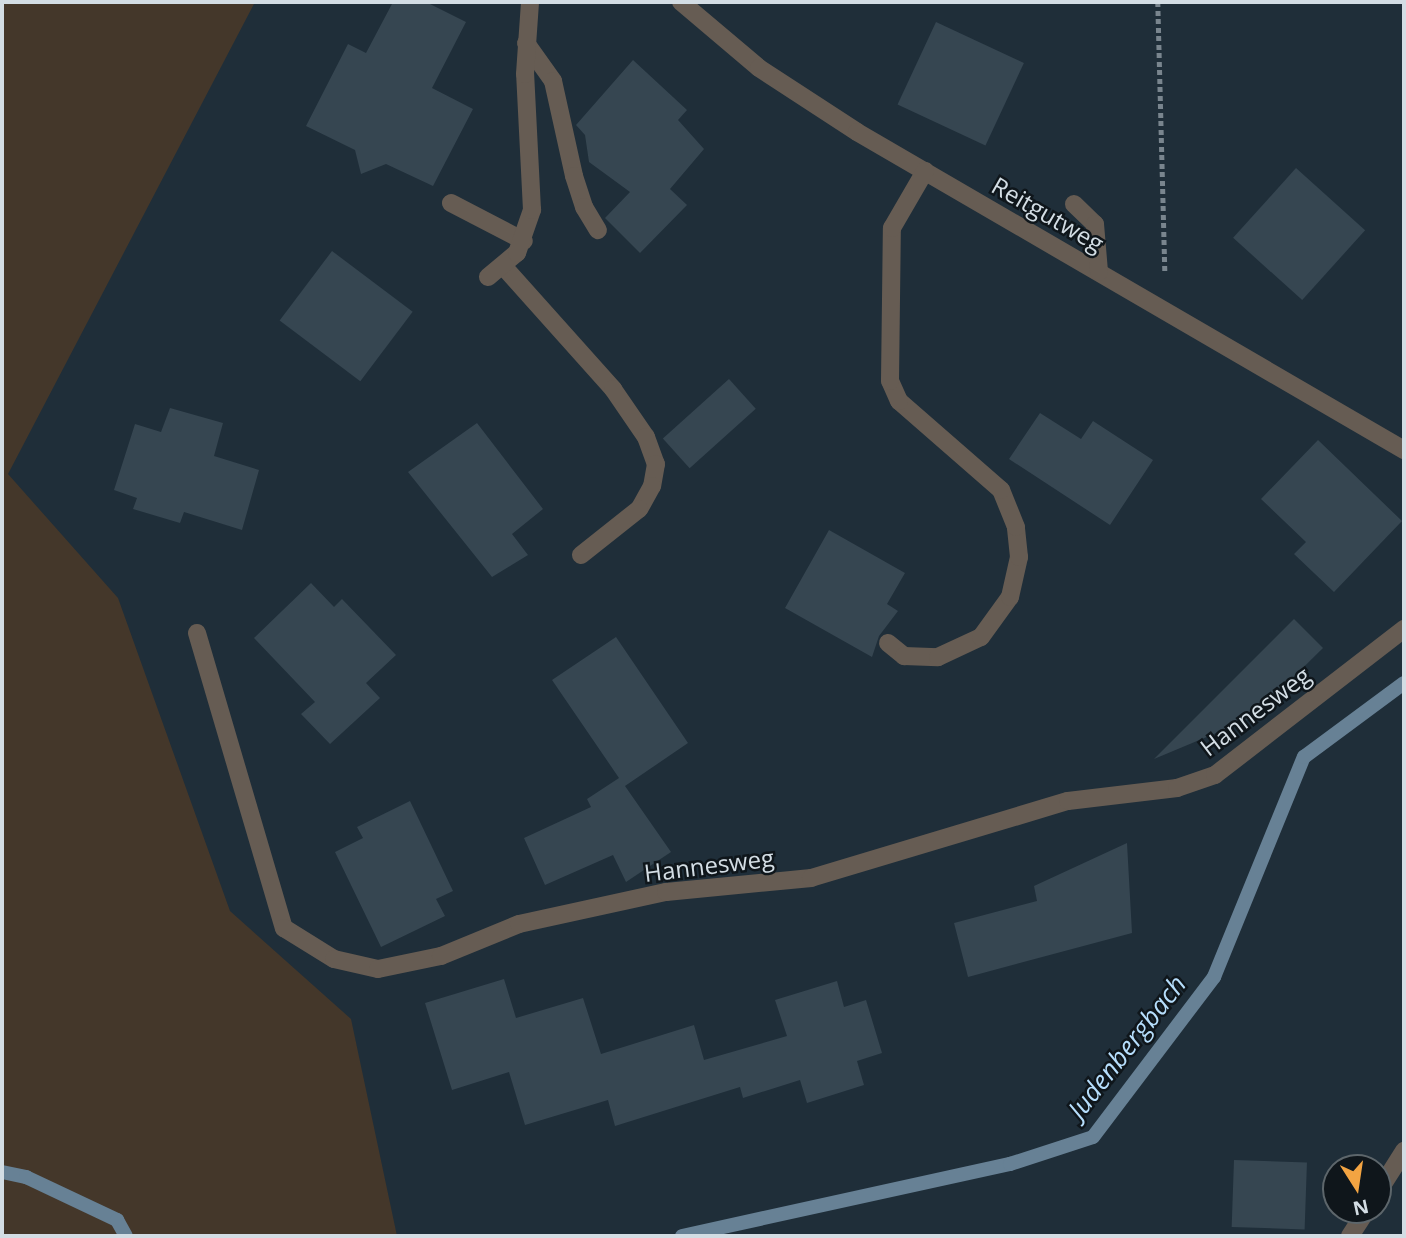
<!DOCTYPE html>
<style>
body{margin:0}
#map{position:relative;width:1406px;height:1238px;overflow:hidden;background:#1f2e39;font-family:"Open Sans",sans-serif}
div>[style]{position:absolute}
.green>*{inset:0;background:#44372a}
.stream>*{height:14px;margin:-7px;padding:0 7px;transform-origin:7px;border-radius:7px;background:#678195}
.building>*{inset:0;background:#364651;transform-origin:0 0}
.path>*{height:4.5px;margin-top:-2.25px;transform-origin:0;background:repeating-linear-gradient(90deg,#79858e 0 5px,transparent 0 8.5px)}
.minor>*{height:18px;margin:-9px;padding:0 9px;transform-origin:9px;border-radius:9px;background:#665c53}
span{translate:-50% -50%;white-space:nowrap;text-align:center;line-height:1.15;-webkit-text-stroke:5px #0f161b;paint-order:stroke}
.street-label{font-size:24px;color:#d3dde4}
.water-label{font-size:26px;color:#b6defc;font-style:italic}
.frame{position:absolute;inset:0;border:4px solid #d3dde4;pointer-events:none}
.north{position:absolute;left:1322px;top:1154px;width:70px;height:70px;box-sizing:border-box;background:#0f161b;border:2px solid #5d666b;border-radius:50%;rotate:168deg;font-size:19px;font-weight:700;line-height:28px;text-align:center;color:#d3dde4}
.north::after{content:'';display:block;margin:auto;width:24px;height:32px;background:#f3a442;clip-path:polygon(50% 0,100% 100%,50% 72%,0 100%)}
</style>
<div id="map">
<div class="green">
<div style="clip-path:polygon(2px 2px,255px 2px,8px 474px,118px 598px,230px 911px,351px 1019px,397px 1236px,2px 1236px)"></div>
</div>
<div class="stream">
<div style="left:2px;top:1172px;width:25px;rotate:12deg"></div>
<div style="left:26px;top:1177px;width:101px;rotate:25.3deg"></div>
<div style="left:117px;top:1220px;width:18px;rotate:61deg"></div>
<div style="left:682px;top:1236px;width:336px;rotate:-12.4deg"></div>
<div style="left:1010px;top:1164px;width:87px;rotate:-18deg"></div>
<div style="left:1093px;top:1137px;width:201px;rotate:-52.9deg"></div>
<div style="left:1214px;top:977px;width:238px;rotate:-67.8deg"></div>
<div style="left:1304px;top:757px;width:124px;rotate:-36.5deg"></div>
</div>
<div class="building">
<div style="clip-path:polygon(393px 2px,426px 2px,466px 22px,432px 88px,473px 109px,433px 186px,386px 164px,361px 174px,355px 150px,306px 126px,348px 44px,366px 53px)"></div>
<div style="left:936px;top:22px;width:97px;height:91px;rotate:25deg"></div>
<div style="clip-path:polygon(633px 60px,687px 110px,678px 120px,704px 149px,670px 189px,687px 205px,640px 253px,605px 218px,630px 192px,589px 162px,585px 135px,576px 125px)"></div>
<div style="left:1296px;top:168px;width:93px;height:94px;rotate:42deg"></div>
<div style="left:332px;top:251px;width:101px;height:87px;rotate:37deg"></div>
<div style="left:729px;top:379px;width:40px;height:89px;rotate:48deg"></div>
<div style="clip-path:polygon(170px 408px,223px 423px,214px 456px,259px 470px,242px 530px,184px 512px,180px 523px,133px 509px,137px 498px,114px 490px,135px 424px,161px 432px)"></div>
<div style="clip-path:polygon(1040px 413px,1081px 439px,1093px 421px,1153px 460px,1110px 525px,1009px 459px)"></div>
<div style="clip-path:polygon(477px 423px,543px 509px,512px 534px,528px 555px,492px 577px,408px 472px)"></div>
<div style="clip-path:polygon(1318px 440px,1402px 521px,1334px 592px,1294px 554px,1306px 542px,1261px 499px)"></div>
<div style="clip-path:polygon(829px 530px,905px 573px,887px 604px,898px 611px,879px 636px,872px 657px,785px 608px)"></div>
<div style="clip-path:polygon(311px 583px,334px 607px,342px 599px,396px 655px,366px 683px,380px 698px,330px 744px,301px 714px,315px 702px,254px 638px)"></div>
<div style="clip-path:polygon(1294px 619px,1323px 648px,1252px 718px,1154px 759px)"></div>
<div style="clip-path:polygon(616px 637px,688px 743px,625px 786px,671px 852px,626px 882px,613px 855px,545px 885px,524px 838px,591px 807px,587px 799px,619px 778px,552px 680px)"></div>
<div style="clip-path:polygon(410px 801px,453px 891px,436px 899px,445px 916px,381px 947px,335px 852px,363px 838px,357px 827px)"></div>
<div style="clip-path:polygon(1127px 843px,1132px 933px,968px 977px,954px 923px,1037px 901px,1034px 886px)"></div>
<div style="clip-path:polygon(504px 979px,516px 1018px,583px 998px,601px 1054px,694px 1025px,704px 1060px,787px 1036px,775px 1000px,837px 981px,844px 1007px,866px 1000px,882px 1053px,857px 1061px,864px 1085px,807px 1103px,800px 1080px,743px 1098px,740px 1087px,615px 1126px,608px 1100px,525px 1125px,509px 1072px,452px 1090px,425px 1003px)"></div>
<div style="left:1234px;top:1160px;width:73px;height:67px;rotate:2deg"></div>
</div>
<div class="path">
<div style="left:1158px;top:2px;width:269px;rotate:88.5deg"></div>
</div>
<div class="minor">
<div style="left:681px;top:2px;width:102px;rotate:40.2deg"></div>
<div style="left:759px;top:68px;width:117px;rotate:33.1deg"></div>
<div style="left:857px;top:132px;width:633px;rotate:30.17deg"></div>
<div style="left:526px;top:43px;width:47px;rotate:54.6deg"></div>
<div style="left:553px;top:81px;width:97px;rotate:77.5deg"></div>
<div style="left:574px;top:176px;width:33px;rotate:72deg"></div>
<div style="left:584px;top:207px;width:27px;rotate:59deg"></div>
<div style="left:451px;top:203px;width:82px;rotate:27.5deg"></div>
<div style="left:1074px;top:204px;width:29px;rotate:44deg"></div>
<div style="left:1095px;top:224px;width:48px;rotate:85.2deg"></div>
<div style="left:504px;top:267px;width:164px;rotate:48.2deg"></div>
<div style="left:613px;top:389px;width:58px;rotate:55.5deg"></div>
<div style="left:646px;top:437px;width:29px;rotate:70deg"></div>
<div style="left:656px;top:464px;width:22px;rotate:100deg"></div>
<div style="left:652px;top:486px;width:26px;rotate:119deg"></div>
<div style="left:639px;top:509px;width:74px;rotate:141.6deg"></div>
<div style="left:488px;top:277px;width:38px;rotate:-40deg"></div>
<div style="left:517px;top:253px;width:46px;rotate:-70.8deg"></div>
<div style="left:532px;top:210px;width:136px;rotate:-92.9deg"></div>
<div style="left:525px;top:74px;width:72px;rotate:-86deg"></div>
<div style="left:197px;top:633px;width:308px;rotate:73.6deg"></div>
<div style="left:284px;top:928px;width:59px;rotate:31.8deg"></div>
<div style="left:334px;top:959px;width:45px;rotate:12.8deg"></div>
<div style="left:378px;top:969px;width:64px;rotate:-11.7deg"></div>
<div style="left:441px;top:956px;width:84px;rotate:-22.3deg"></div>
<div style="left:519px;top:924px;width:150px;rotate:-12.3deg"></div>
<div style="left:666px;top:892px;width:146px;rotate:-5.5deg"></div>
<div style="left:811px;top:878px;width:268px;rotate:-16.7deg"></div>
<div style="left:1068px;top:801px;width:110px;rotate:-6.8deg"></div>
<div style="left:1177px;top:788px;width:40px;rotate:-18.9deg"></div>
<div style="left:1215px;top:775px;width:239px;rotate:-37.7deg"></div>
<div style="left:888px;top:643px;width:21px;rotate:39deg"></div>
<div style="left:904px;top:656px;width:34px;rotate:2deg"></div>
<div style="left:938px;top:657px;width:47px;rotate:-24.9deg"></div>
<div style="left:981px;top:637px;width:49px;rotate:-54.1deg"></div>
<div style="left:1010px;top:597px;width:41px;rotate:-77.3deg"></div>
<div style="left:1019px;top:557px;width:30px;rotate:-96deg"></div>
<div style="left:1016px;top:527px;width:40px;rotate:-112deg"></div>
<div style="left:1001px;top:490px;width:135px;rotate:-138.9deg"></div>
<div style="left:899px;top:401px;width:22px;rotate:-114deg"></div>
<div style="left:890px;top:381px;width:153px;rotate:-89.3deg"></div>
<div style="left:892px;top:228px;width:66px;rotate:-59.9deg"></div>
<div style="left:1378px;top:1192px;width:49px;rotate:-57.6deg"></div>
<div style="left:1350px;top:1236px;width:31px;rotate:-57deg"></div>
</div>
<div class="street-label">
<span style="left:1048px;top:214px;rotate:30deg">Reitgutweg</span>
<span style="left:1255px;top:711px;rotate:-37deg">Hannesweg</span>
<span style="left:709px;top:865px;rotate:-7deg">Hannesweg</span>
</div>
<div class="water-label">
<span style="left:1127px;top:1047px;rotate:-52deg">Judenbergbach</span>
</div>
<div class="frame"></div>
<div class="north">N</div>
</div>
